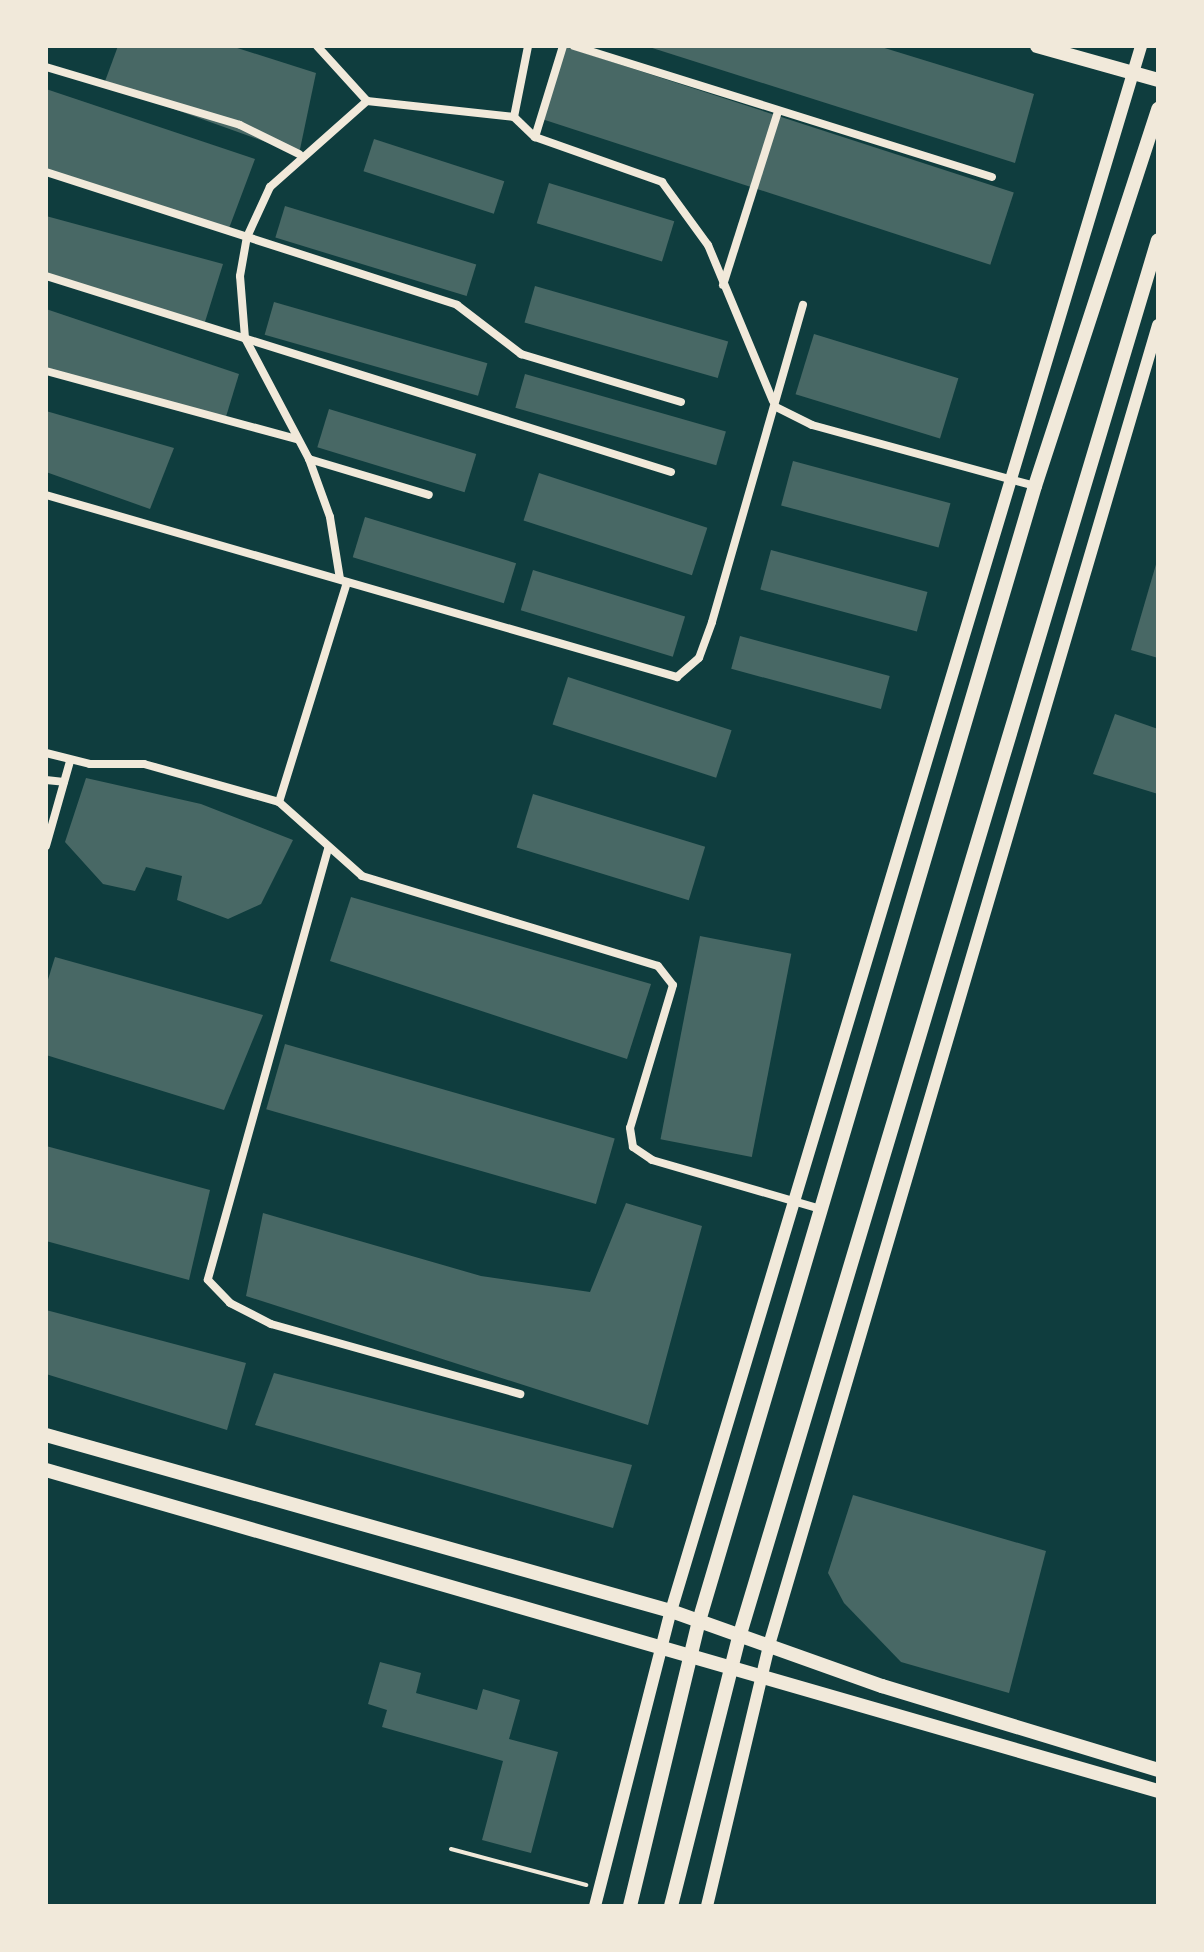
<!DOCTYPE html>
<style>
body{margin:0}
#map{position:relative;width:1204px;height:1952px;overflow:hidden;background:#0f3d3e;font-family:"Public Sans",sans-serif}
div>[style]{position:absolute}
.building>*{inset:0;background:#486865;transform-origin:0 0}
.path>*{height:4px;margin:-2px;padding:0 2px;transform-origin:2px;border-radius:2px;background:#f1e9da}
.minor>*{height:8px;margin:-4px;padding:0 4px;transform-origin:4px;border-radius:4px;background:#f1e9da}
.tertiary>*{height:12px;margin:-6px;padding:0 6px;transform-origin:6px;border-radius:6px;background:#f1e9da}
.secondary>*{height:14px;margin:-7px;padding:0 7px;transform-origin:7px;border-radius:7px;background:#f1e9da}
.primary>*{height:14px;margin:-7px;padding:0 7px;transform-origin:7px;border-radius:7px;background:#f1e9da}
span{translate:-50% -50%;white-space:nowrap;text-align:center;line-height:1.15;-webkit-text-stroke:8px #f1e9da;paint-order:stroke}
.frame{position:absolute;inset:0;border:48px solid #f1e9da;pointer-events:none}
</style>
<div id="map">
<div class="building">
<div style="clip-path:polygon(118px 46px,231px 46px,316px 73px,299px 154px,104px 84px)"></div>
<div style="left:563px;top:46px;width:474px;height:76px;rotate:18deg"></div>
<div style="clip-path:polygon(646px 46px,878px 46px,1034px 94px,1015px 163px)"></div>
<div style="clip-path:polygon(46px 89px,255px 159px,228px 231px,46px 172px)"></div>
<div style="left:374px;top:139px;width:137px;height:34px;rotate:18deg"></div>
<div style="left:549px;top:183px;width:131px;height:42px;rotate:17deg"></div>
<div style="left:285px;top:206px;width:200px;height:33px;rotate:17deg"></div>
<div style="clip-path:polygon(46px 216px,223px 264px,204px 325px,46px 276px)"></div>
<div style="left:535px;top:286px;width:201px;height:38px;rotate:16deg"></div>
<div style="left:274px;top:302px;width:222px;height:34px;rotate:16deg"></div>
<div style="clip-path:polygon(46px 309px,239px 374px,225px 420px,46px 371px)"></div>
<div style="left:814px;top:334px;width:151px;height:63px;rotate:17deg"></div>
<div style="left:525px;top:374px;width:209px;height:35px;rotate:16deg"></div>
<div style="left:329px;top:409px;width:154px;height:40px;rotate:17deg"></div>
<div style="clip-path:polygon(46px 411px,174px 448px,150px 509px,46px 472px)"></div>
<div style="left:793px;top:461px;width:163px;height:46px;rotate:15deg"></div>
<div style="left:539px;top:473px;width:177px;height:50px;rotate:18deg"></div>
<div style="left:365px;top:517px;width:158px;height:42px;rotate:17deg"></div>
<div style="left:771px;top:550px;width:162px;height:41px;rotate:15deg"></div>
<div style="clip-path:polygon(1157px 561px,1158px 561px,1158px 658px,1131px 650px)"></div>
<div style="left:533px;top:570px;width:159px;height:42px;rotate:17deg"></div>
<div style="left:740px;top:636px;width:155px;height:34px;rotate:15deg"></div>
<div style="left:568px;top:677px;width:172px;height:50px;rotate:18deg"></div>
<div style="clip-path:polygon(1115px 714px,1158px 729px,1158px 794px,1093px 774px)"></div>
<div style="clip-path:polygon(86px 778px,201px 804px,293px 840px,261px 904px,228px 919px,177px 900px,182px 876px,146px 867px,135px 891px,103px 884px,65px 842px)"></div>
<div style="left:533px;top:794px;width:180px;height:56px;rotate:17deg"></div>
<div style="clip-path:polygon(351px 897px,651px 984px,627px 1059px,330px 961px)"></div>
<div style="left:700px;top:936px;width:93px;height:207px;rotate:11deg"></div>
<div style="clip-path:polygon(55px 957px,263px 1015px,224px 1110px,46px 1055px,46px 986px)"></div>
<div style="left:285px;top:1044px;width:343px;height:68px;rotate:16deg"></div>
<div style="clip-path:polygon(46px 1146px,210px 1190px,189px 1280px,46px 1241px)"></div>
<div style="clip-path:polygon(626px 1203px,702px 1226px,648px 1425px,246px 1296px,263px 1213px,481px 1276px,590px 1292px)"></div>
<div style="clip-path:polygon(46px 1310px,246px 1363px,227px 1430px,46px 1374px)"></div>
<div style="clip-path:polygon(274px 1373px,632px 1465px,613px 1528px,255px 1425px)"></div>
<div style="clip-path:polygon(853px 1495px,1046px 1551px,1009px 1693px,901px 1662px,844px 1603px,828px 1573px)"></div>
<div style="clip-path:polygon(380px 1662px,421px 1673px,416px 1693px,477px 1710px,483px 1689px,520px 1700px,509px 1739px,558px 1752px,531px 1853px,482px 1840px,503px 1761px,382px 1727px,387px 1710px,368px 1704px)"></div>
</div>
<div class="path">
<div style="left:451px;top:1849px;width:140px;rotate:14.9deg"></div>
</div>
<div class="minor">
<div style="left:317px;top:46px;width:74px;rotate:47.7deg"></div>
<div style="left:574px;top:46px;width:438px;rotate:17.4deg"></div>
<div style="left:46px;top:67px;width:202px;rotate:16.6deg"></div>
<div style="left:240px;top:125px;width:66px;rotate:26.2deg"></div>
<div style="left:514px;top:117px;width:72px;rotate:-78.8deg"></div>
<div style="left:535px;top:137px;width:95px;rotate:-72.9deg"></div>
<div style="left:46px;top:172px;width:432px;rotate:17.9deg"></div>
<div style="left:457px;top:305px;width:81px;rotate:37.4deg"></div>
<div style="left:521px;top:354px;width:167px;rotate:16.7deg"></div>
<div style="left:46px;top:276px;width:655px;rotate:17.41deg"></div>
<div style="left:723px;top:285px;width:182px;rotate:-72.4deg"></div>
<div style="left:46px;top:371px;width:260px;rotate:15.2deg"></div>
<div style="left:776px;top:407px;width:40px;rotate:26.6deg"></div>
<div style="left:812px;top:425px;width:231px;rotate:15.3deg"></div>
<div style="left:309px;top:459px;width:125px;rotate:16.7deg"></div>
<div style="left:46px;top:495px;width:657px;rotate:16.09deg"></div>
<div style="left:677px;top:677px;width:29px;rotate:-41deg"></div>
<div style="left:699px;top:658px;width:38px;rotate:-70deg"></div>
<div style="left:712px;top:622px;width:330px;rotate:-74deg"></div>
<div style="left:340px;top:579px;width:63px;rotate:-99.2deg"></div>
<div style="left:330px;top:517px;width:62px;rotate:-109.9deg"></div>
<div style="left:309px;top:459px;width:137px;rotate:-117.9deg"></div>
<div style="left:245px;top:338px;width:62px;rotate:-94.6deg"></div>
<div style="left:240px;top:276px;width:40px;rotate:-80deg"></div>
<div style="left:247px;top:237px;width:55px;rotate:-65.3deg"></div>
<div style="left:270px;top:187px;width:130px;rotate:-41.6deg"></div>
<div style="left:367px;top:101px;width:148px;rotate:6.2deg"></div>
<div style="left:514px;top:117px;width:29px;rotate:44deg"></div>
<div style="left:535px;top:137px;width:135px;rotate:19.5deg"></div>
<div style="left:662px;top:182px;width:78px;rotate:53.9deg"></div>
<div style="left:708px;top:245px;width:169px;rotate:67.4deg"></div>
<div style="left:46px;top:753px;width:45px;rotate:14deg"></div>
<div style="left:90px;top:764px;width:54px"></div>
<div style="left:144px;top:764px;width:140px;rotate:15.7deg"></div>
<div style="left:279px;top:802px;width:111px;rotate:41.7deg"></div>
<div style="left:362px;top:876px;width:309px;rotate:16.9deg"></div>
<div style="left:658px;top:966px;width:24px;rotate:52deg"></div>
<div style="left:673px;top:985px;width:149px;rotate:106.7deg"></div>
<div style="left:630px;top:1128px;width:19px;rotate:81deg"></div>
<div style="left:633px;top:1147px;width:23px;rotate:34deg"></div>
<div style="left:652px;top:1160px;width:176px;rotate:16.2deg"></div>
<div style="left:46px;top:780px;width:18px;rotate:6deg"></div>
<div style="left:279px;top:802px;width:230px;rotate:-72.8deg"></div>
<div style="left:46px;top:846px;width:88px;rotate:-74.2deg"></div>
<div style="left:328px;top:849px;width:447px;rotate:105.6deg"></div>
<div style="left:208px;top:1280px;width:32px;rotate:46deg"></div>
<div style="left:230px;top:1303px;width:46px;rotate:27.1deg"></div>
<div style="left:271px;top:1324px;width:259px;rotate:15.7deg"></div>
</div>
<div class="tertiary">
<div style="left:595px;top:1906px;width:305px;rotate:-75.6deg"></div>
<div style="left:671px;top:1611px;width:1634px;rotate:-73.28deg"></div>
<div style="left:707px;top:1906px;width:268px;rotate:-76.6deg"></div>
<div style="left:769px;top:1645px;width:1376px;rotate:-73.58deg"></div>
</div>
<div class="secondary">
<div style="left:46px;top:1435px;width:649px;rotate:15.73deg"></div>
<div style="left:671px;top:1611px;width:224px;rotate:19.6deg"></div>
<div style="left:882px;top:1686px;width:288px;rotate:16.9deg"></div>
<div style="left:46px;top:1470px;width:1157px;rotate:16.1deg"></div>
</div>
<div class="primary">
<div style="left:1037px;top:46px;width:126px;rotate:15.7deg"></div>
<div style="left:630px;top:1906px;width:293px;rotate:-76.4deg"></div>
<div style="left:699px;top:1621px;width:1184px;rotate:-73.51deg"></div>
<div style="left:1035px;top:486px;width:397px;rotate:-71.9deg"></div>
<div style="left:671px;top:1906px;width:281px;rotate:-75.8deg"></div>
<div style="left:740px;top:1634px;width:1455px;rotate:-73.31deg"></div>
</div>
<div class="frame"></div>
</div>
